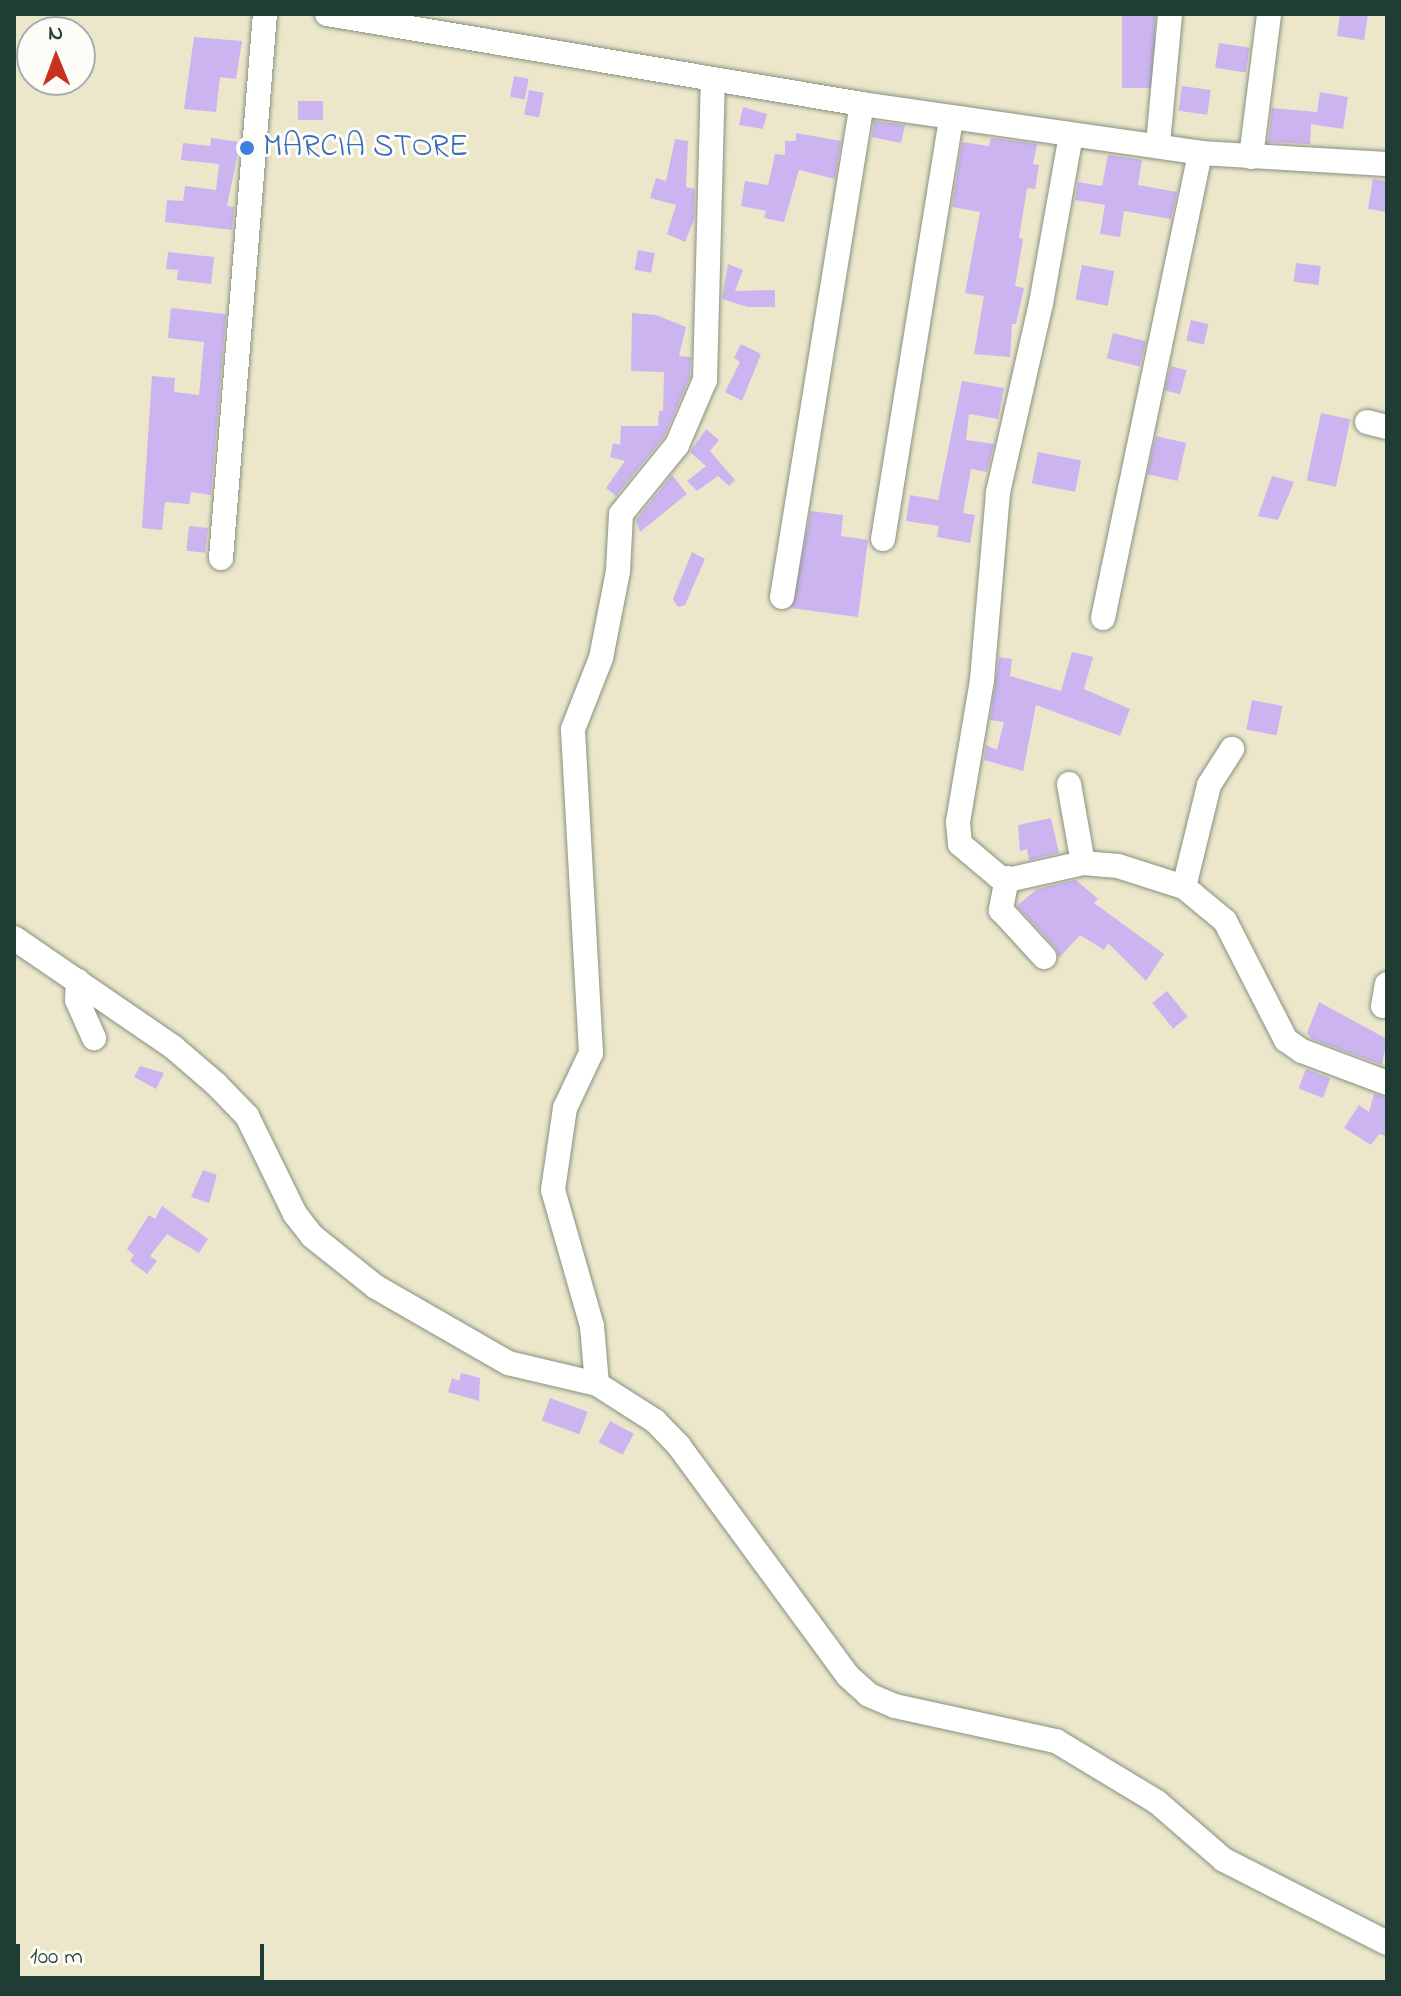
<!DOCTYPE html>
<style>
body{margin:0}
#map{position:relative;width:1401px;height:1996px;overflow:hidden;background:#ece7cb;font-family:"Indie Flower",sans-serif}
div>[style]{position:absolute}
.building>*{inset:0;background:#ccb4f1;transform-origin:0 0}
.roads{filter:drop-shadow(0 0 2px #869280) drop-shadow(0 0 2px #869280)}
.minor>*{height:24px;margin:-12px;padding:0 12px;transform-origin:12px;border-radius:12px;background:#fff}
.dots>*{width:22px;height:22px;translate:-50% -50%;box-sizing:border-box;border:4px solid #fdfcf7;border-radius:50%}
span{translate:-50% -50%;white-space:nowrap;text-align:center;line-height:1.15;-webkit-text-stroke:6px #fdfcf7;paint-order:stroke}
.shop-label{font-size:32px;color:#366cbe}
.left{translate:0 -50%;text-align:left}
.frame{position:absolute;inset:0;border:16px solid #1f3d34;pointer-events:none}
.north{position:absolute;left:16px;top:16px;width:80px;height:80px;box-sizing:border-box;background:#fdfcf7;border:2px solid #a4b0a9;border-radius:50%;rotate:359deg;font-size:22px;font-weight:700;line-height:32px;text-align:center;color:#1f3d34}
.north::after{content:'';display:block;margin:auto;width:28px;height:36px;background:#c8321e;clip-path:polygon(50% 0,100% 100%,50% 72%,0 100%)}
.scale{position:absolute;left:16px;top:1944px;width:248px;height:36px;box-sizing:border-box;border:4px solid #1f3d34;border-top:0;padding-left:10px;font-size:24px;line-height:28px;white-space:nowrap;color:#1f3d34;-webkit-text-stroke:6px #fdfcf7;paint-order:stroke}
</style>
<div id="map">
<div class="building">
<div style="left:1122px;top:14px;width:33px;height:74px"></div>
<div style="clip-path:polygon(1340px 14px,1368px 14px,1364px 40px,1337px 36px)"></div>
<div style="clip-path:polygon(194px 37px,242px 41px,236px 79px,220px 77px,216px 112px,184px 109px)"></div>
<div style="left:1219px;top:43px;width:31px;height:25px;rotate:9deg"></div>
<div style="left:514px;top:76px;width:15px;height:21px;rotate:11deg"></div>
<div style="left:1182px;top:86px;width:29px;height:25px;rotate:8deg"></div>
<div style="left:529px;top:90px;width:15px;height:25px;rotate:11deg"></div>
<div style="clip-path:polygon(1320px 92px,1348px 97px,1343px 129px,1311px 124px,1310px 144px,1268px 142px,1272px 108px,1317px 112px)"></div>
<div style="left:298px;top:101px;width:25px;height:19px"></div>
<div style="clip-path:polygon(743px 107px,767px 114px,763px 129px,739px 125px)"></div>
<div style="clip-path:polygon(874px 121px,905px 125px,901px 143px,872px 137px)"></div>
<div style="clip-path:polygon(796px 133px,841px 141px,835px 179px,799px 170px,784px 222px,764px 218px,766px 211px,741px 206px,745px 181px,768px 185px,775px 154px,785px 155px,785px 141px,796px 141px)"></div>
<div style="clip-path:polygon(211px 138px,240px 142px,227px 206px,234px 207px,232px 230px,165px 222px,167px 200px,183px 201px,185px 186px,216px 190px,219px 164px,181px 160px,183px 143px,210px 146px)"></div>
<div style="clip-path:polygon(991px 138px,1037px 144px,1033px 164px,1039px 165px,1035px 189px,1027px 188px,1019px 238px,1023px 239px,1015px 286px,1024px 288px,1016px 324px,1012px 324px,1010px 357px,974px 354px,984px 296px,965px 293px,980px 212px,952px 207px,962px 142px,989px 146px)"></div>
<div style="clip-path:polygon(675px 139px,688px 141px,686px 187px,695px 189px,694px 220px,685px 242px,667px 234px,676px 205px,650px 198px,656px 178px,666px 181px)"></div>
<div style="clip-path:polygon(1108px 155px,1142px 160px,1138px 185px,1177px 192px,1171px 219px,1124px 211px,1120px 237px,1100px 234px,1105px 205px,1075px 200px,1078px 182px,1102px 186px)"></div>
<div style="clip-path:polygon(1373px 179px,1387px 181px,1387px 212px,1368px 209px)"></div>
<div style="left:638px;top:250px;width:17px;height:20px;rotate:10deg"></div>
<div style="clip-path:polygon(168px 252px,214px 257px,211px 284px,177px 280px,178px 270px,166px 269px)"></div>
<div style="left:1296px;top:263px;width:25px;height:19px;rotate:7deg"></div>
<div style="clip-path:polygon(728px 264px,743px 270px,735px 291px,775px 290px,775px 307px,748px 307px,722px 299px)"></div>
<div style="left:1082px;top:265px;width:33px;height:35px;rotate:11deg"></div>
<div style="clip-path:polygon(171px 308px,226px 314px,211px 495px,191px 492px,189px 504px,165px 502px,162px 530px,142px 528px,152px 376px,175px 378px,174px 392px,199px 395px,204px 342px,168px 338px)"></div>
<div style="clip-path:polygon(632px 313px,656px 315px,686px 327px,679px 356px,691px 357px,690px 377px,664px 437px,616px 496px,606px 488px,625px 461px,610px 457px,613px 443px,620px 445px,621px 426px,658px 426px,659px 411px,663px 411px,664px 372px,631px 371px)"></div>
<div style="left:1191px;top:320px;width:18px;height:21px;rotate:13deg"></div>
<div style="left:1113px;top:333px;width:34px;height:26px;rotate:14deg"></div>
<div style="clip-path:polygon(741px 344px,761px 354px,742px 401px,725px 392px,740px 362px,734px 358px)"></div>
<div style="left:1171px;top:366px;width:16px;height:25px;rotate:15deg"></div>
<div style="clip-path:polygon(962px 381px,1004px 388px,998px 419px,969px 414px,966px 440px,994px 444px,987px 472px,971px 469px,963px 513px,975px 515px,970px 543px,937px 537px,939px 526px,906px 521px,910px 495px,938px 500px)"></div>
<div style="left:1321px;top:413px;width:30px;height:69px;rotate:12deg"></div>
<div style="clip-path:polygon(706px 429px,719px 440px,710px 451px,735px 480px,729px 486px,718px 476px,697px 491px,687px 481px,706px 466px,690px 452px)"></div>
<div style="left:1156px;top:436px;width:31px;height:39px;rotate:13deg"></div>
<div style="left:1038px;top:452px;width:44px;height:32px;rotate:11deg"></div>
<div style="clip-path:polygon(672px 475px,687px 494px,640px 532px,636px 520px)"></div>
<div style="clip-path:polygon(1272px 476px,1294px 482px,1278px 520px,1258px 516px)"></div>
<div style="clip-path:polygon(811px 511px,843px 515px,841px 536px,868px 540px,858px 617px,791px 608px)"></div>
<div style="left:189px;top:526px;width:19px;height:25px;rotate:6deg"></div>
<div style="clip-path:polygon(692px 552px,705px 559px,685px 605px,678px 607px,673px 599px)"></div>
<div style="clip-path:polygon(1072px 652px,1093px 657px,1084px 689px,1130px 709px,1120px 736px,1036px 705px,1023px 771px,984px 760px,986px 745px,997px 750px,1004px 722px,990px 720px,999px 657px,1012px 659px,1010px 676px,1061px 691px)"></div>
<div style="left:1252px;top:700px;width:31px;height:30px;rotate:11deg"></div>
<div style="clip-path:polygon(1051px 818px,1059px 853px,1029px 860px,1027px 849px,1020px 851px,1018px 825px)"></div>
<div style="clip-path:polygon(1076px 880px,1098px 899px,1094px 903px,1164px 954px,1146px 981px,1108px 943px,1104px 950px,1080px 935px,1059px 958px,1055px 947px,1017px 906px,1037px 889px)"></div>
<div style="left:1167px;top:991px;width:33px;height:19px;rotate:51deg"></div>
<div style="clip-path:polygon(1319px 1002px,1387px 1039px,1382px 1065px,1312px 1039px,1307px 1033px)"></div>
<div style="clip-path:polygon(140px 1066px,164px 1073px,156px 1089px,134px 1077px)"></div>
<div style="left:1306px;top:1069px;width:26px;height:21px;rotate:21deg"></div>
<div style="clip-path:polygon(1374px 1094px,1387px 1098px,1387px 1136px,1379px 1134px,1371px 1145px,1344px 1128px,1359px 1105px,1369px 1112px)"></div>
<div style="clip-path:polygon(203px 1170px,217px 1175px,209px 1203px,191px 1197px)"></div>
<div style="clip-path:polygon(162px 1206px,208px 1239px,199px 1253px,167px 1234px,150px 1256px,157px 1261px,147px 1274px,130px 1261px,134px 1255px,127px 1249px,149px 1215px,155px 1219px)"></div>
<div style="clip-path:polygon(461px 1373px,480px 1378px,479px 1401px,448px 1392px,452px 1378px,459px 1381px)"></div>
<div style="left:550px;top:1398px;width:40px;height:24px;rotate:20deg"></div>
<div style="left:610px;top:1421px;width:27px;height:24px;rotate:28deg"></div>
</div>
<div class="roads">
<div class="minor">
<div style="left:327px;top:14px;width:543px;rotate:9.55deg"></div>
<div style="left:862px;top:104px;width:342px;rotate:8.2deg"></div>
<div style="left:1200px;top:153px;width:187px;rotate:3.4deg"></div>
<div style="left:1071px;top:135px;width:171px;rotate:100.1deg"></div>
<div style="left:1041px;top:303px;width:195px;rotate:102.8deg"></div>
<div style="left:998px;top:493px;width:188px;rotate:94.9deg"></div>
<div style="left:982px;top:680px;width:144px;rotate:99.6deg"></div>
<div style="left:958px;top:822px;width:22px;rotate:85deg"></div>
<div style="left:960px;top:844px;width:51px;rotate:40.2deg"></div>
<div style="left:999px;top:877px;width:13px;rotate:9deg"></div>
<div style="left:1012px;top:879px;width:73px;rotate:-12.7deg"></div>
<div style="left:1083px;top:863px;width:35px;rotate:5deg"></div>
<div style="left:1118px;top:866px;width:69px;rotate:17.7deg"></div>
<div style="left:1184px;top:887px;width:53px;rotate:39.7deg"></div>
<div style="left:1225px;top:921px;width:134px;rotate:62.9deg"></div>
<div style="left:1286px;top:1040px;width:19px;rotate:35deg"></div>
<div style="left:1302px;top:1051px;width:91px;rotate:20.6deg"></div>
<div style="left:1158px;top:144px;width:131px;rotate:-84.7deg"></div>
<div style="left:1251px;top:157px;width:144px;rotate:-82.8deg"></div>
<div style="left:1367px;top:422px;width:21px;rotate:14deg"></div>
<div style="left:883px;top:539px;width:426px;rotate:-80.8deg"></div>
<div style="left:221px;top:558px;width:546px;rotate:-85.38deg"></div>
<div style="left:782px;top:597px;width:499px;rotate:-80.8deg"></div>
<div style="left:1103px;top:618px;width:475px;rotate:-78.2deg"></div>
<div style="left:1069px;top:784px;width:80px;rotate:80deg"></div>
<div style="left:1007px;top:878px;width:33px;rotate:101deg"></div>
<div style="left:1001px;top:910px;width:64px;rotate:47.5deg"></div>
<div style="left:1184px;top:887px;width:105px;rotate:-76.2deg"></div>
<div style="left:1209px;top:785px;width:43px;rotate:-57.4deg"></div>
<div style="left:14px;top:938px;width:193px;rotate:34.4deg"></div>
<div style="left:173px;top:1047px;width:57px;rotate:40.7deg"></div>
<div style="left:216px;top:1084px;width:45px;rotate:45.9deg"></div>
<div style="left:247px;top:1116px;width:109px;rotate:63.9deg"></div>
<div style="left:295px;top:1214px;width:28px;rotate:52deg"></div>
<div style="left:312px;top:1236px;width:82px;rotate:38.6deg"></div>
<div style="left:376px;top:1287px;width:152px;rotate:29.9deg"></div>
<div style="left:508px;top:1363px;width:91px;rotate:13.3deg"></div>
<div style="left:597px;top:1384px;width:69px;rotate:32.5deg"></div>
<div style="left:655px;top:1421px;width:35px;rotate:46deg"></div>
<div style="left:679px;top:1446px;width:285px;rotate:53.7deg"></div>
<div style="left:848px;top:1676px;width:28px;rotate:42deg"></div>
<div style="left:869px;top:1695px;width:28px;rotate:23deg"></div>
<div style="left:895px;top:1706px;width:165px;rotate:12.3deg"></div>
<div style="left:1056px;top:1741px;width:118px;rotate:31.1deg"></div>
<div style="left:1157px;top:1802px;width:89px;rotate:40.9deg"></div>
<div style="left:1224px;top:1860px;width:183px;rotate:27deg"></div>
<div style="left:78px;top:981px;width:19px;rotate:93deg"></div>
<div style="left:77px;top:1000px;width:42px;rotate:65.9deg"></div>
<div style="left:1383px;top:1006px;width:22px;rotate:-80deg"></div>
<div style="left:597px;top:1384px;width:58px;rotate:-94.9deg"></div>
<div style="left:592px;top:1326px;width:141px;rotate:-106deg"></div>
<div style="left:553px;top:1190px;width:83px;rotate:-81.7deg"></div>
<div style="left:565px;top:1108px;width:61px;rotate:-64.7deg"></div>
<div style="left:591px;top:1053px;width:324px;rotate:-93.2deg"></div>
<div style="left:573px;top:729px;width:76px;rotate:-68.5deg"></div>
<div style="left:601px;top:658px;width:89px;rotate:-78.9deg"></div>
<div style="left:618px;top:571px;width:57px;rotate:-87deg"></div>
<div style="left:621px;top:514px;width:89px;rotate:-50.9deg"></div>
<div style="left:677px;top:445px;width:71px;rotate:-66.7deg"></div>
<div style="left:705px;top:380px;width:301px;rotate:-88.5deg"></div>
</div>
</div>
<div class="dots">
<div style="left:247px;top:148px;background:#3f7fe0"></div>
</div>
<div class="shop-label">
<span class="left" style="left:263px;top:148px">MARCIA STORE</span>
</div>
<div class="frame"></div>
<div class="north">N</div>
<div class="scale">100 m</div>
</div>
